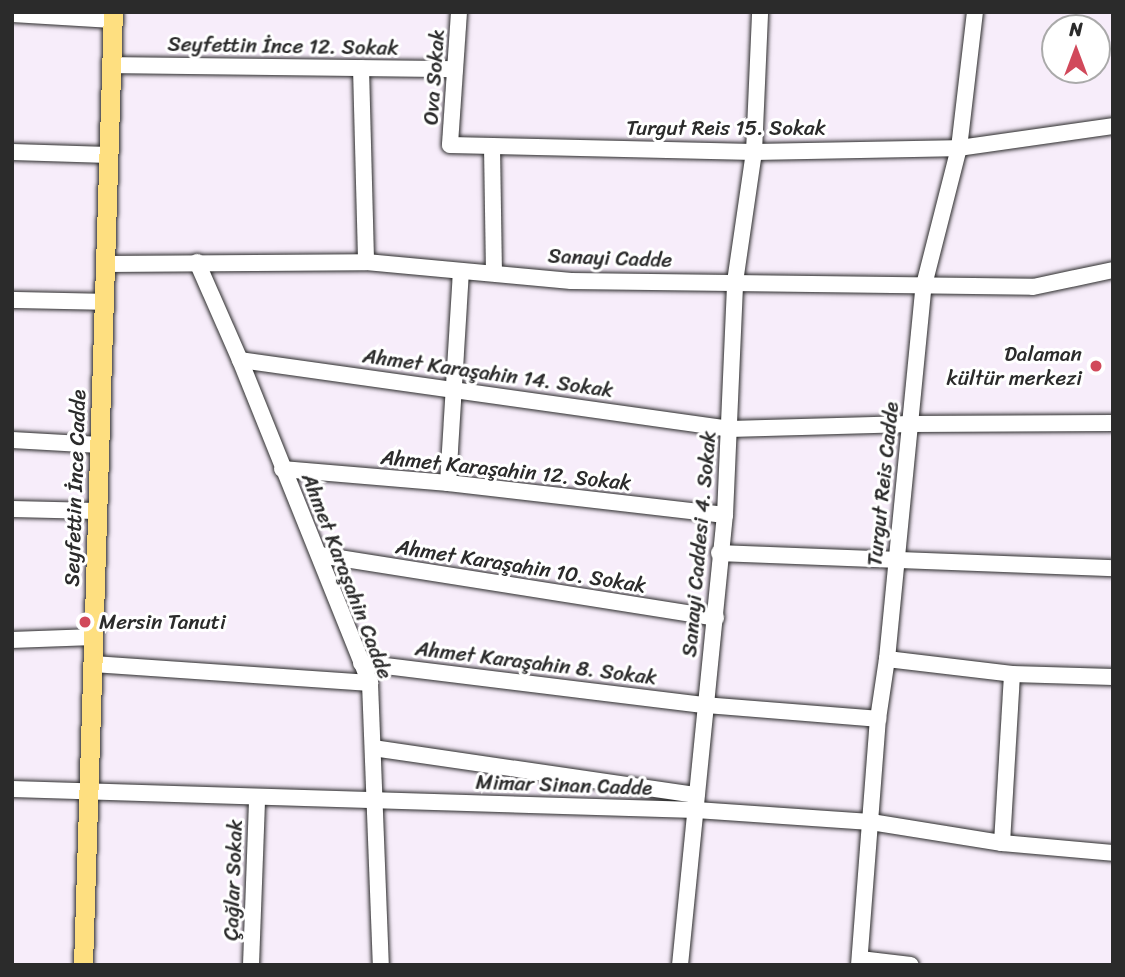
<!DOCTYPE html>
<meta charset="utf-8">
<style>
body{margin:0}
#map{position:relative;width:1125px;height:977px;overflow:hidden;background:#f7edfa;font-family:Sriracha,sans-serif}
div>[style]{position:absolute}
.roads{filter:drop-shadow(0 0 2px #2b2b2b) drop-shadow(0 0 2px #2b2b2b)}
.minor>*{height:16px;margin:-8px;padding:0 8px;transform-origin:8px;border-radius:8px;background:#fff}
.major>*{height:19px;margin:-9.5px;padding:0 9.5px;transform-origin:9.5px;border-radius:9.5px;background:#fedf80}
.dots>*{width:19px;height:19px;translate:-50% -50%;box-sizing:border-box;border:4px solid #fff;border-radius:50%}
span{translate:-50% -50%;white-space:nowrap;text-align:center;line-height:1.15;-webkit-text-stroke:6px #fff;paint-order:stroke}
.street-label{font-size:21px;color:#2b2b2b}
.poi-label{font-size:21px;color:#2b2b2b}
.right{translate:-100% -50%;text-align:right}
.left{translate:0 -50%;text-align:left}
.frame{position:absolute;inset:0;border:14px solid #2b2b2b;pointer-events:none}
.north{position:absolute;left:1041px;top:14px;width:70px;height:70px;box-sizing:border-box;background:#fff;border:2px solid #aaa;border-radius:50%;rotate:0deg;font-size:19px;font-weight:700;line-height:28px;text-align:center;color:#2b2b2b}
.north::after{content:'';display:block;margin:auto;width:24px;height:32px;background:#d1495b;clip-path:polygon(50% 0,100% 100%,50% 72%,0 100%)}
</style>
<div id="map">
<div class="roads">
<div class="minor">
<div style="left:459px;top:12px;width:133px;rotate:93.9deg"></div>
<div style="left:450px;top:145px;width:304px;rotate:1.3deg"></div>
<div style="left:754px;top:152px;width:205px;rotate:-1.1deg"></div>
<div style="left:959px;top:148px;width:156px;rotate:-8.1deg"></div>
<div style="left:12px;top:14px;width:101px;rotate:3.4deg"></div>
<div style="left:112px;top:65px;width:341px;rotate:0.7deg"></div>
<div style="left:361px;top:68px;width:194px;rotate:88.5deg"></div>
<div style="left:492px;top:146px;width:126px;rotate:89.1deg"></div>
<div style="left:12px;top:152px;width:97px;rotate:1.8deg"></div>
<div style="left:197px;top:262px;width:107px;rotate:66.3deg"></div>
<div style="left:240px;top:360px;width:348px;rotate:68.1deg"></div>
<div style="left:370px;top:683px;width:282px;rotate:87.8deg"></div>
<div style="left:105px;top:264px;width:261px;rotate:-0.4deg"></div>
<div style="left:366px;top:262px;width:206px;rotate:5.3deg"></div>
<div style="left:571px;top:281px;width:462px;rotate:0.7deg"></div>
<div style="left:1033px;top:287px;width:82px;rotate:-12deg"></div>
<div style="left:12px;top:300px;width:92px;rotate:1.2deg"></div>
<div style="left:240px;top:360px;width:494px;rotate:8deg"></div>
<div style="left:729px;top:429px;width:181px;rotate:-1.6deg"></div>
<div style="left:910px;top:424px;width:203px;rotate:-0.3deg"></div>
<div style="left:12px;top:440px;width:88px;rotate:3.3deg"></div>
<div style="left:282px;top:469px;width:167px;rotate:4.8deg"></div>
<div style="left:448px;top:483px;width:279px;rotate:6.6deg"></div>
<div style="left:448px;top:483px;width:211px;rotate:-86.5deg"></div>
<div style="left:12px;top:509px;width:85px;rotate:1.3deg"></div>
<div style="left:719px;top:553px;width:394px;rotate:2.2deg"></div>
<div style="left:320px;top:555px;width:401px;rotate:9deg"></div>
<div style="left:12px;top:640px;width:81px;rotate:-2.1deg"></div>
<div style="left:887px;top:659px;width:126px;rotate:6.8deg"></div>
<div style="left:1012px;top:674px;width:101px;rotate:1.7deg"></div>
<div style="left:361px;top:663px;width:347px;rotate:7deg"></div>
<div style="left:705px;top:705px;width:174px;rotate:4.6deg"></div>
<div style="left:93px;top:664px;width:278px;rotate:3.9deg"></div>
<div style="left:373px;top:748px;width:327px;rotate:8.3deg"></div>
<div style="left:12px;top:789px;width:684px;rotate:1.76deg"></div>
<div style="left:696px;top:810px;width:175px;rotate:3.9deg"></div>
<div style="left:871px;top:822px;width:133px;rotate:9.1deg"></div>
<div style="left:1002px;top:843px;width:111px;rotate:5.1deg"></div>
<div style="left:1002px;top:843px;width:169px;rotate:-86.6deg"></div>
<div style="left:860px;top:959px;width:51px;rotate:6.7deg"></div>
<div style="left:251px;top:965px;width:167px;rotate:-87.9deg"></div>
<div style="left:680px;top:965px;width:452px;rotate:-84.3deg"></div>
<div style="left:725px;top:515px;width:233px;rotate:-87.5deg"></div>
<div style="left:735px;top:282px;width:131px;rotate:-81.7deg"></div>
<div style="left:754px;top:152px;width:140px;rotate:-87.5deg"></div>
<div style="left:859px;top:965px;width:247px;rotate:-85.6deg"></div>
<div style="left:878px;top:719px;width:61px;rotate:-81.5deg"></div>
<div style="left:887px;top:659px;width:376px;rotate:-84.4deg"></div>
<div style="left:924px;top:285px;width:141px;rotate:-75.7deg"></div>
<div style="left:959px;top:148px;width:137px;rotate:-83.3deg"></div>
</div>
<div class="major">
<div style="left:83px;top:965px;width:953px;rotate:-88.2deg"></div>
</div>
</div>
<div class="dots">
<div style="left:1096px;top:366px;background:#d1495b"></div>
<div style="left:85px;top:622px;background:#d1495b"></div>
</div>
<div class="street-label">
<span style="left:283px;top:46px;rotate:1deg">Seyfettin İnce 12. Sokak</span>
<span style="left:434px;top:77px;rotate:-86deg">Ova Sokak</span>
<span style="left:726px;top:128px">Turgut Reis 15. Sokak</span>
<span style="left:610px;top:258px;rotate:2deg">Sanayi Cadde</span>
<span style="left:488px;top:373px;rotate:8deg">Ahmet Karaşahin 14. Sokak</span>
<span style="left:506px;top:470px;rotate:6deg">Ahmet Karaşahin 12. Sokak</span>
<span style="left:883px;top:484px;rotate:-84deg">Turgut Reis Cadde</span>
<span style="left:75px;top:488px;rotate:-88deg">Seyfettin İnce Cadde</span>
<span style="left:699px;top:544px;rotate:-85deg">Sanayi Caddesi 4. Sokak</span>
<span style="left:521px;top:566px;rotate:9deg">Ahmet Karaşahin 10. Sokak</span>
<span style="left:347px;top:576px;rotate:69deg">Ahmet Karaşahin Cadde</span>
<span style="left:536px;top:663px;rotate:7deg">Ahmet Karaşahin 8. Sokak</span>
<span style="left:564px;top:785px;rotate:2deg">Mimar Sinan Cadde</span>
<span style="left:233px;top:880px;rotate:-88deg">Çağlar Sokak</span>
</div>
<div class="poi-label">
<span class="right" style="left:1082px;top:366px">Dalaman<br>kültür merkezi</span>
<span class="left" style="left:99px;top:622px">Mersin Tanuti</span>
</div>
<div class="frame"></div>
<div class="north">N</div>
</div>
